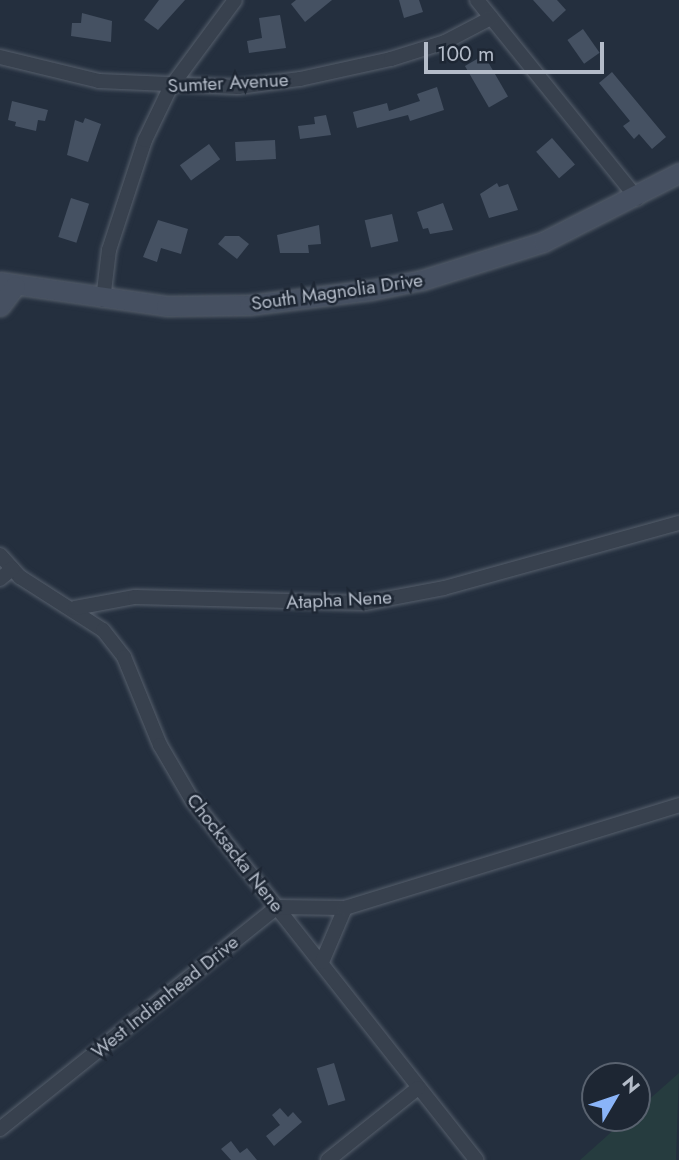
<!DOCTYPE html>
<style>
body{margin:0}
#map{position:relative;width:679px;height:1160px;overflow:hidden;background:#242f3e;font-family:Jost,sans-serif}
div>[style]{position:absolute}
.green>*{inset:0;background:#263c3f}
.building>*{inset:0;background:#455162;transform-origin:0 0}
.roads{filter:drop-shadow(0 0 2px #565f6c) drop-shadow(0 0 2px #565f6c)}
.street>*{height:14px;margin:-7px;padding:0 7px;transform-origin:7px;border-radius:7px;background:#38414e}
.secondary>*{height:19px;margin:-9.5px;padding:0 9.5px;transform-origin:9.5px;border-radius:9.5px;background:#465061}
span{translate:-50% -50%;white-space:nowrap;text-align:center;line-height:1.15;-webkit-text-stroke:5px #1d2633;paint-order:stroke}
.street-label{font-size:19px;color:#b4bcc9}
.north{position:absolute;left:581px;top:1062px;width:70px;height:70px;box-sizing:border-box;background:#1d2633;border:2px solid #59626f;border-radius:50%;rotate:51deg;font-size:19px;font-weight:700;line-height:28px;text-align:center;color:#b4bcc9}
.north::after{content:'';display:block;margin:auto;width:24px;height:32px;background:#8ab4f8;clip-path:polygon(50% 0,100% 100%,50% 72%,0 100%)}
.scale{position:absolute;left:424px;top:42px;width:180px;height:32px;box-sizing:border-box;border:4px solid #b4bcc9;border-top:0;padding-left:9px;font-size:21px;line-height:24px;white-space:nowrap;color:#b4bcc9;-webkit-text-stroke:5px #1d2633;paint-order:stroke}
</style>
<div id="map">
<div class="green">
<div style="clip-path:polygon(679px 1073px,676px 1160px,580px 1160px,627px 1118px,637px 1118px,637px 1110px)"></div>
</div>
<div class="building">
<div style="clip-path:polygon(159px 0,185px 0,158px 30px,144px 20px)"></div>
<div style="clip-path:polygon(296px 0,332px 0,305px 22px,291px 4px)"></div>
<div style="clip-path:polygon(399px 0,419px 0,423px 12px,404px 18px)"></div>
<div style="clip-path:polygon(533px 0,557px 0,566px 10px,553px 22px)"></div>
<div style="clip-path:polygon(82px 13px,112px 21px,111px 42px,71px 36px,72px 23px,81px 23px)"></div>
<div style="clip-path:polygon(280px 15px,286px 48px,249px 53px,247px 41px,262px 38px,259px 18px)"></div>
<div style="left:583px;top:29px;width:29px;height:19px;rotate:55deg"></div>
<div style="left:484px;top:55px;width:48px;height:22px;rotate:60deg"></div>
<div style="clip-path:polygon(612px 72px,666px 137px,652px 149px,639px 134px,634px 139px,623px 126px,630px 121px,599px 83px)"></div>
<div style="clip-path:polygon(437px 87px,444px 110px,410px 121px,408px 115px,357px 128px,353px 112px,387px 103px,389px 111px,420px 101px,417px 94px)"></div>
<div style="clip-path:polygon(12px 101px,48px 110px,45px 121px,38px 120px,36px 131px,15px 126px,16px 122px,8px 120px)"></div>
<div style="clip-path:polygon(326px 115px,331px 135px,300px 139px,298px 126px,315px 124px,314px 117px)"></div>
<div style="clip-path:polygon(85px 118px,101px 124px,88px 162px,67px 155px,75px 120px,83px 123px)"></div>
<div style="left:552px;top:138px;width:35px;height:21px;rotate:49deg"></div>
<div style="left:275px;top:140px;width:19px;height:40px;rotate:87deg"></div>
<div style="left:209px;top:144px;width:19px;height:36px;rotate:54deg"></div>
<div style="clip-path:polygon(497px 183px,499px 187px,508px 184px,518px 210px,489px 218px,480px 194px)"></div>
<div style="left:71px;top:198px;width:19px;height:41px;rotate:18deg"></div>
<div style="clip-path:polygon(443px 203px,453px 230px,430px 234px,428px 228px,423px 229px,417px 212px)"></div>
<div style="left:392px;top:214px;width:28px;height:28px;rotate:77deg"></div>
<div style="clip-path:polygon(158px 220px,188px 229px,181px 254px,161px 248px,157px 262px,143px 257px)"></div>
<div style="clip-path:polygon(319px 225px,321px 244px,308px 245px,309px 253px,280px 253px,277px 235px)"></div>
<div style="clip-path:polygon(225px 236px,239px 236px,249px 244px,237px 259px,218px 244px)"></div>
<div style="left:334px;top:1063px;width:39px;height:18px;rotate:73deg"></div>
<div style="clip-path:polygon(280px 1108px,288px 1117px,293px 1112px,302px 1122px,274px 1146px,266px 1136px,280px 1125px,272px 1115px)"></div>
<div style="clip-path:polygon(231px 1141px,240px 1153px,247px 1148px,257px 1160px,231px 1160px,221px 1149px)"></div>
</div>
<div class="roads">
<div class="street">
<div style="left:477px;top:0;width:255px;rotate:51.1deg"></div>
<div style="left:0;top:57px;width:102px;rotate:13.6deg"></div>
<div style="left:99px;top:81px;width:139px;rotate:2.5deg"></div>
<div style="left:238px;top:87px;width:63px;rotate:-7.4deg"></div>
<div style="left:300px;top:79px;width:93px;rotate:-12.4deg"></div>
<div style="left:391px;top:59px;width:57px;rotate:-17.5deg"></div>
<div style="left:445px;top:42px;width:52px;rotate:-27.6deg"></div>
<div style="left:103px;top:300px;width:50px;rotate:-83.2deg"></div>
<div style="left:109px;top:250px;width:116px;rotate:-71.9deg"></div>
<div style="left:145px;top:140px;width:58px;rotate:-64.3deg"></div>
<div style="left:170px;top:88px;width:109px;rotate:-53.5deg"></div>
<div style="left:0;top:555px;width:30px;rotate:48deg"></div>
<div style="left:20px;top:577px;width:98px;rotate:32.6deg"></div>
<div style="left:103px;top:630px;width:34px;rotate:52deg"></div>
<div style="left:124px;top:657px;width:95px;rotate:67.8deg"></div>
<div style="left:160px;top:745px;width:64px;rotate:59.8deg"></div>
<div style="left:192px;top:800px;width:459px;rotate:51.7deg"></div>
<div style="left:0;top:579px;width:16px;rotate:-40deg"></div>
<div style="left:75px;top:608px;width:61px;rotate:-10.4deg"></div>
<div style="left:135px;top:597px;width:230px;rotate:1.5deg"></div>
<div style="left:365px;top:603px;width:80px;rotate:-10.8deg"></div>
<div style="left:444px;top:588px;width:244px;rotate:-15.5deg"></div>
<div style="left:322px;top:962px;width:59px;rotate:-66.9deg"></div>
<div style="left:0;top:1129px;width:355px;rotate:-38.7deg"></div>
<div style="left:277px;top:907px;width:68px;rotate:0.8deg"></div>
<div style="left:345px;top:908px;width:350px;rotate:-17.1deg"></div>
<div style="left:328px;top:1160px;width:115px;rotate:-38.7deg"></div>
</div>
<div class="secondary">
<div style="left:0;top:282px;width:168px;rotate:8.2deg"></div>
<div style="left:166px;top:306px;width:83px;rotate:-0.7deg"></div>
<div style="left:249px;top:305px;width:123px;rotate:-7deg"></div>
<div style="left:371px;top:290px;width:52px;rotate:-11.1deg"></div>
<div style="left:422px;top:280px;width:127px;rotate:-17.4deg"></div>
<div style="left:543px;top:242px;width:153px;rotate:-26.9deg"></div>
<div style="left:0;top:306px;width:25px;rotate:-53deg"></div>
</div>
</div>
<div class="street-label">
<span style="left:228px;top:83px;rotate:-3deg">Sumter Avenue</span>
<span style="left:337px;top:292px;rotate:-8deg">South Magnolia Drive</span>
<span style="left:339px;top:600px;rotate:-3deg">Atapha Nene</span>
<span style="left:235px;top:853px;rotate:52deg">Chocksacka Nene</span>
<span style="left:165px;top:997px;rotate:-39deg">West Indianhead Drive</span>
</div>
<div class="north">N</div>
<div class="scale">100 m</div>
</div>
